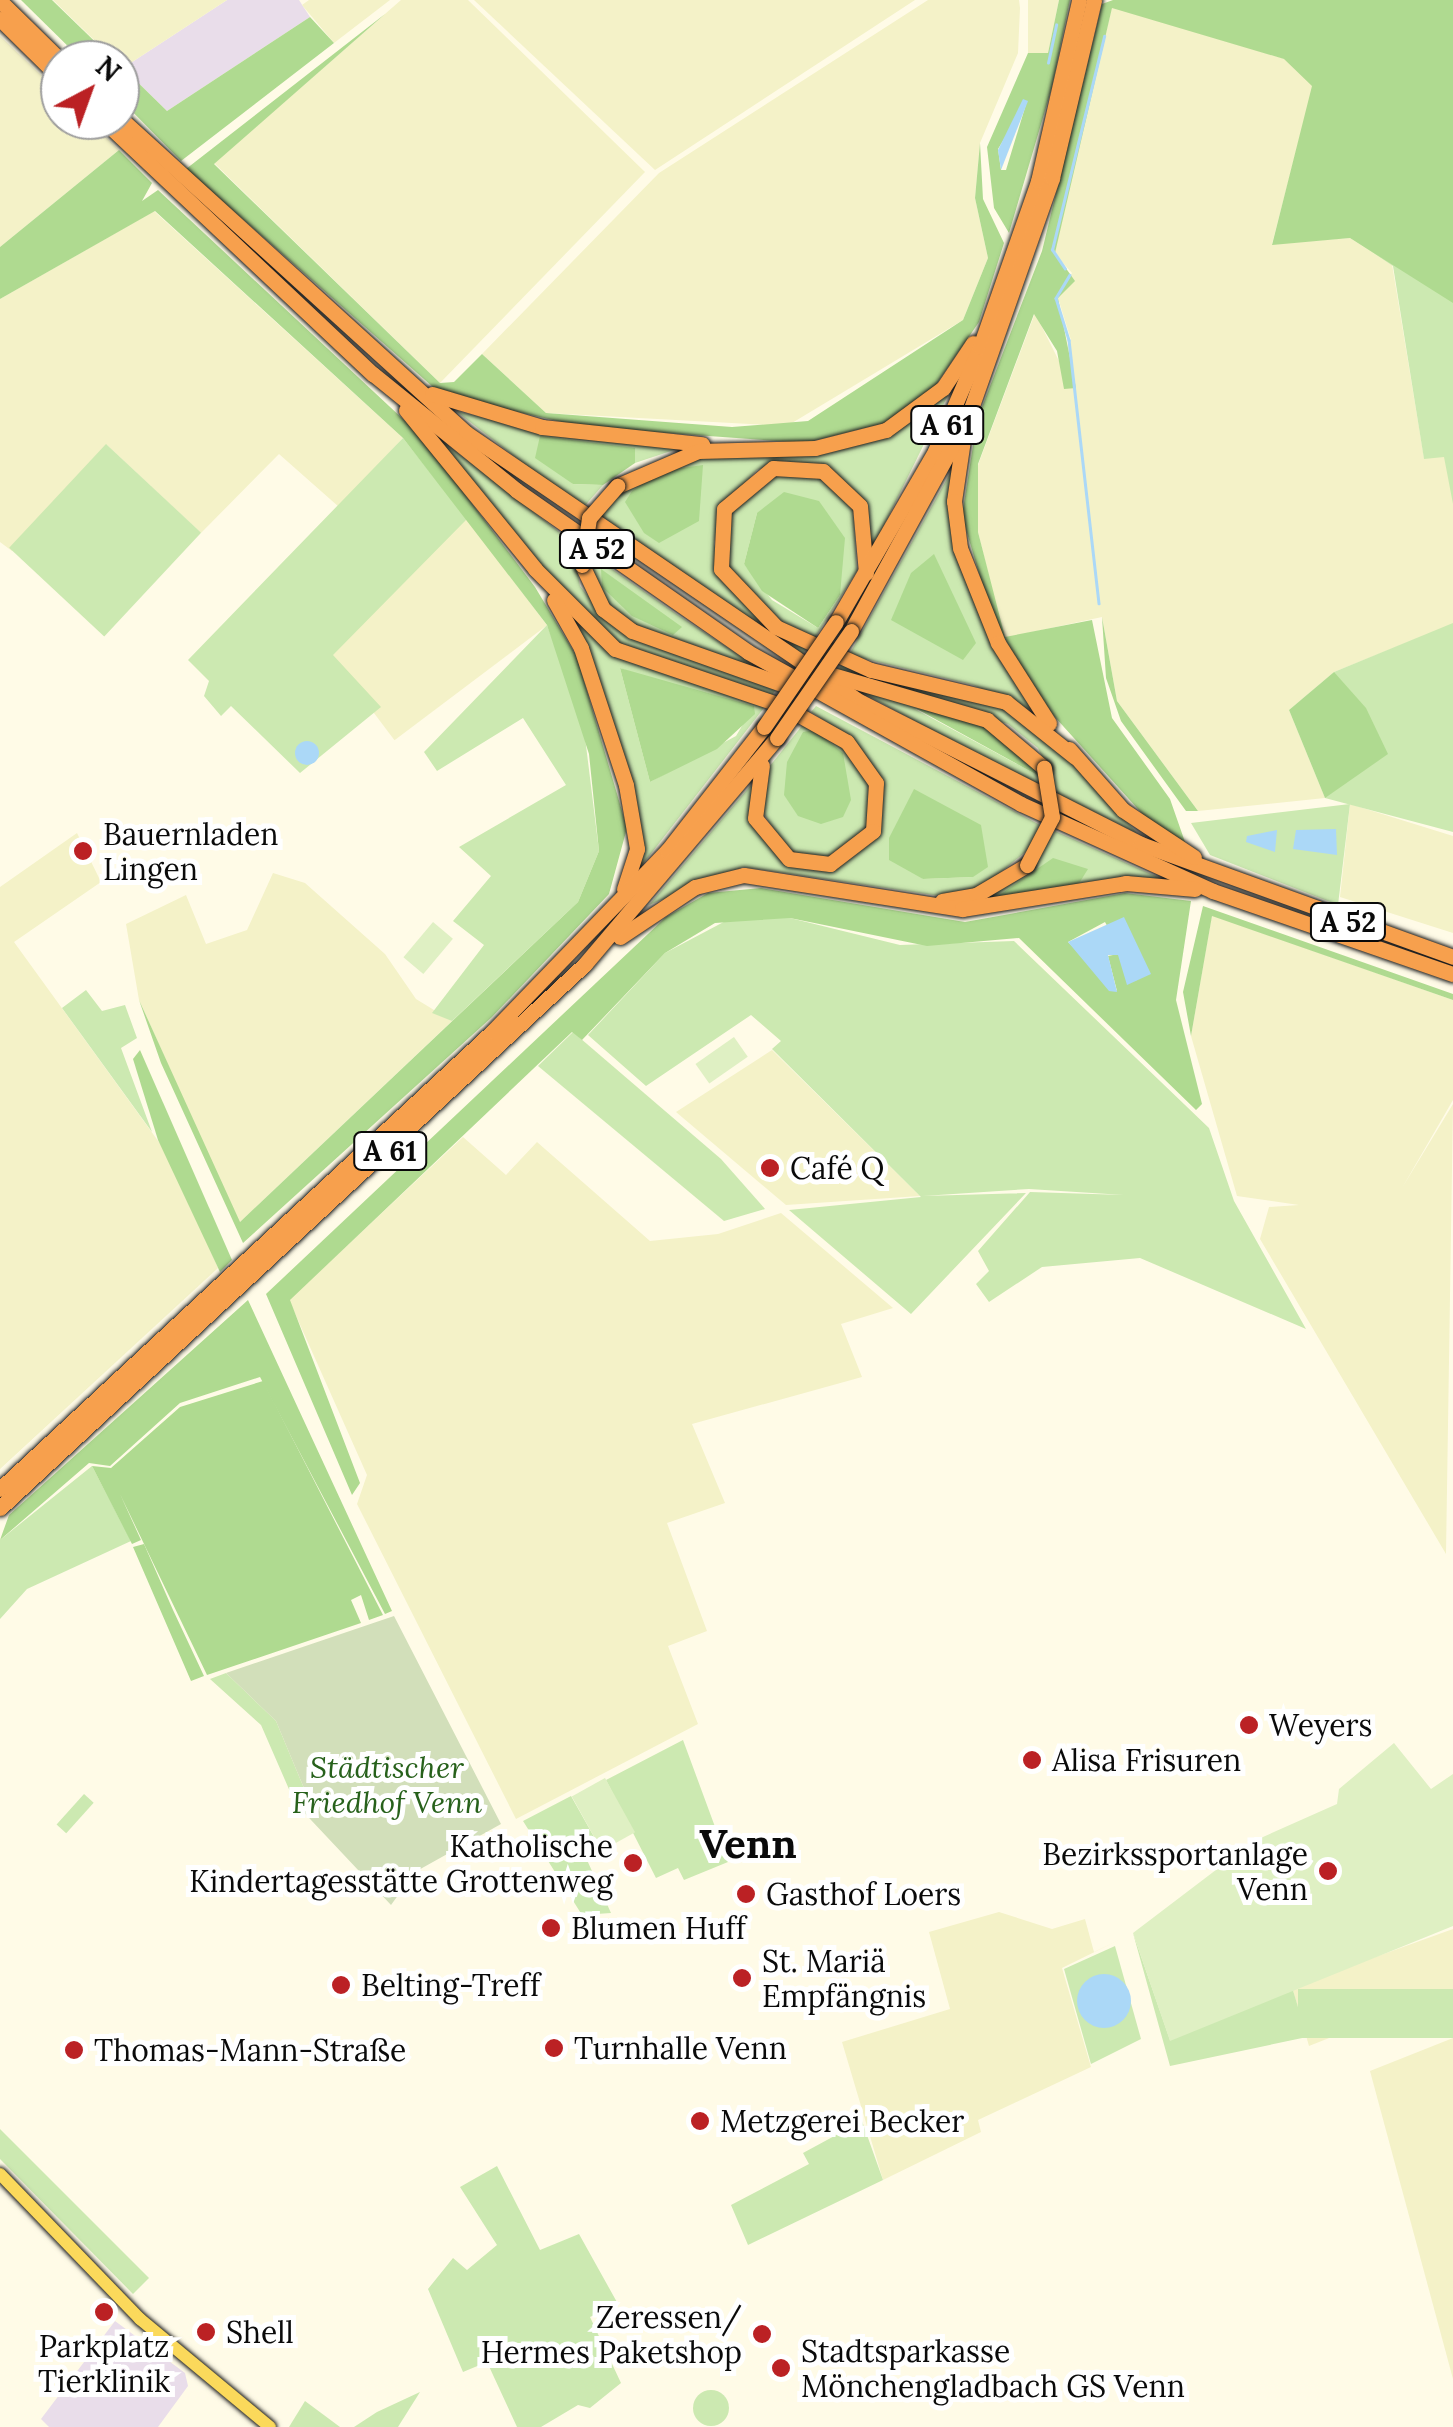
<!DOCTYPE html>
<meta charset="utf-8">
<style>
body{margin:0}
#map{position:relative;width:1453px;height:2427px;overflow:hidden;background:#fffbe7;font-family:Lora,serif}
div>[style]{position:absolute}
.industrial>*{inset:0;background:#e9ddea}
.farmland>*{inset:0;background:#f4f2c8;transform-origin:0 0}
.green>*{inset:0;background:#cce9b1;transform-origin:0 0}
.round{border-radius:50%}
.forest>*{inset:0;background:#afda90}
.cemetery>*{inset:0;background:#d2dfba}
.pitch>*{inset:0;background:#dff0c3;transform-origin:0 0}
.water>*{inset:0;background:#abd8f7}
.stream>*{height:2.5px;margin:-1.25px;padding:0 1.25px;transform-origin:1.25px;border-radius:1.25px;background:#abd8f7}
.roads{filter:drop-shadow(0 0 2px #1b1b1b) drop-shadow(0 0 2px #1b1b1b)}
.major>*{height:12px;margin:-6px;padding:0 6px;transform-origin:6px;border-radius:6px;background:#fbd95b}
.highway>*{height:15px;margin:-7.5px;padding:0 7.5px;transform-origin:7.5px;border-radius:7.5px;background:#f7a04d}
.bridges{filter:drop-shadow(0 0 2px #1b1b1b) drop-shadow(0 0 2px #1b1b1b)}
.highway-bridge>*{height:15px;margin:-7.5px;padding:0 7.5px;transform-origin:7.5px;border-radius:7.5px;background:#f7a04d}
.dots>*{width:28px;height:28px;translate:-50% -50%;box-sizing:border-box;border:5px solid #fff;border-radius:50%}
span{translate:-50% -50%;white-space:nowrap;text-align:center;line-height:1.15;-webkit-text-stroke:10px #fff;paint-order:stroke}
.shield-label span{padding:2px 8px;background:#fff;border:2px solid;border-radius:8px;-webkit-text-stroke-width:0}
.shield-label{font-size:28px;color:#0a0a0a;font-weight:700}
.poi-label{font-size:30px;color:#0a0a0a}
.left{translate:0 -50%;text-align:left}
.right{translate:-100% -50%;text-align:right}
.park-label{font-size:30px;color:#27611b;font-style:italic}
.district-label{font-size:40px;color:#0a0a0a;font-weight:700}
.north{position:absolute;left:40px;top:40px;width:100px;height:100px;box-sizing:border-box;background:#fff;border:2px solid #9d9d9d;border-radius:50%;rotate:41deg;font-size:28px;font-weight:700;line-height:40px;text-align:center;color:#0a0a0a}
.north::after{content:'';display:block;margin:auto;width:35px;height:45px;background:#bb2124;clip-path:polygon(50% 0,100% 100%,50% 72%,0 100%)}
</style>
<div id="map">
<div class="industrial">
<div style="clip-path:polygon(227px 0,299px 0,310px 17px,167px 111px,123px 68px)"></div>
<div style="clip-path:polygon(115px 2321px,185px 2373px,188px 2386px,158px 2427px,49px 2427px,41px 2419px)"></div>
</div>
<div class="farmland">
<div style="clip-path:polygon(53px 0,227px 0,123px 68px)"></div>
<div style="clip-path:polygon(309px 0,390px 0,334px 43px,302px 5px)"></div>
<div style="clip-path:polygon(401px 0,468px 0,645px 172px,440px 383px,214px 163px)"></div>
<div style="clip-path:polygon(474px 0,915px 0,655px 170px)"></div>
<div style="clip-path:polygon(928px 0,1019px 0,1020px 8px,1018px 53px,980px 143px,975px 198px,988px 258px,963px 320px,787px 426px,546px 413px,482px 354px,659px 173px)"></div>
<div style="clip-path:polygon(1028px 0,1059px 0,1048px 53px,1028px 53px)"></div>
<div style="clip-path:polygon(1112px 7px,1285px 59px,1313px 86px,1272px 244px,1350px 238px,1392px 264px,1424px 458px,1453px 455px,1453px 624px,1334px 672px,1289px 710px,1325px 798px,1198px 811px,1117px 701px,1102px 617px,1004px 638px,978px 532px,978px 465px,1035px 313px,1061px 365px,1071px 340px,1058px 298px,1072px 273px,1054px 253px)"></div>
<div style="clip-path:polygon(0 36px,60px 93px,60px 120px,88px 120px,119px 150px,0 247px)"></div>
<div style="clip-path:polygon(154px 211px,403px 438px,339px 507px,279px 454px,201px 533px,107px 445px,12px 551px,0 542px,0 299px)"></div>
<div style="left:467px;top:519px;width:133px;height:191px;rotate:53deg"></div>
<div style="clip-path:polygon(1350px 804px,1453px 836px,1453px 933px,1340px 897px)"></div>
<div style="clip-path:polygon(77px 833px,101px 882px,14px 942px,169px 1156px,218px 1268px,0 1469px,0 887px)"></div>
<div style="clip-path:polygon(273px 873px,305px 883px,385px 954px,416px 999px,452px 1021px,239px 1223px,139px 1000px,126px 924px,186px 895px,206px 944px,247px 930px)"></div>
<div style="clip-path:polygon(1212px 915px,1453px 1000px,1453px 1100px,1402px 1188px,1453px 1104px,1446px 1554px,1260px 1239px,1269px 1207px,1299px 1205px,1237px 1196px,1191px 1036px)"></div>
<div style="clip-path:polygon(772px 1050px,920px 1196px,786px 1205px,676px 1112px)"></div>
<div style="clip-path:polygon(463px 1137px,506px 1175px,537px 1142px,650px 1241px,718px 1234px,781px 1213px,893px 1308px,841px 1324px,862px 1377px,692px 1424px,725px 1503px,667px 1523px,707px 1631px,668px 1646px,698px 1724px,516px 1819px,357px 1504px,367px 1475px,289px 1300px)"></div>
<div style="clip-path:polygon(999px 1912px,1052px 1929px,1085px 1919px,1094px 1952px,1123px 1938px,1062px 1968px,1091px 2067px,978px 2120px,981px 2132px,883px 2180px,842px 2042px,950px 2009px,929px 1932px)"></div>
<div style="clip-path:polygon(1453px 1929px,1453px 1989px,1309px 2046px,1292px 1987px)"></div>
<div style="clip-path:polygon(1453px 2038px,1453px 2379px,1370px 2071px)"></div>
</div>
<div class="green">
<div style="clip-path:polygon(1453px 228px,1453px 504px,1444px 457px,1424px 459px,1393px 266px,1351px 238px)"></div>
<div style="clip-path:polygon(957px 377px,870px 554px,866px 513px,823px 468px,785px 461px,757px 470px,720px 509px,714px 544px,726px 585px,806px 649px,800px 657px,595px 519px,610px 497px,707px 453px,811px 454px,876px 440px,918px 416px)"></div>
<div style="clip-path:polygon(456px 411px,498px 421px,680px 448px,635px 463px,635px 448px,572px 484px,603px 485px,582px 509px)"></div>
<div style="clip-path:polygon(431px 432px,572px 542px,580px 586px,608px 621px,777px 688px,772px 695px,623px 649px,574px 609px)"></div>
<div style="clip-path:polygon(403px 438px,467px 519px,333px 655px,381px 707px,300px 773px,231px 706px,221px 716px,204px 696px,209px 681px,188px 660px)"></div>
<div style="left:106px;top:444px;width:130px;height:142px;rotate:43deg"></div>
<div style="clip-path:polygon(953px 468px,951px 513px,1035px 712px,973px 685px,849px 655px)"></div>
<div style="clip-path:polygon(evenodd,769px 475px,824px 477px,853px 507px,857px 571px,813px 641px,773px 618px,727px 572px,729px 510px,769px 475px,757px 513px,840px 595px,818px 628px,772px 600px,744px 564px,757px 513px)"></div>
<div style="clip-path:polygon(589px 553px,678px 615px,763px 671px,642px 631px,600px 597px)"></div>
<div style="clip-path:polygon(evenodd,563px 607px,622px 658px,767px 704px,636px 873px,640px 838px,563px 607px,620px 668px,654px 681px,754px 706px,736px 736px,650px 782px,620px 668px)"></div>
<div style="clip-path:polygon(1453px 623px,1453px 832px,1325px 798px,1334px 672px)"></div>
<div style="clip-path:polygon(547px 625px,583px 721px,599px 851px,578px 902px,452px 1021px,432px 1013px,484px 945px,453px 921px,491px 876px,459px 847px,566px 785px,523px 718px,437px 771px,424px 752px)"></div>
<div style="clip-path:polygon(843px 663px,998px 702px,1064px 750px,1137px 833px,1059px 796px,1038px 748px,1008px 724px,837px 672px)"></div>
<div style="clip-path:polygon(844px 683px,961px 717px,915px 709px,1039px 776px,1041px 789px)"></div>
<div style="clip-path:polygon(evenodd,816px 706px,1040px 825px,1029px 849px,984px 886px,940px 896px,743px 867px,649px 905px,751px 785px,764px 840px,817px 867px,880px 819px,882px 794px,839px 730px,811px 712px,816px 706px,889px 838px,973px 877px,923px 879px,889px 838px)"></div>
<div style="clip-path:polygon(805px 722px,845px 745px,872px 786px,866px 834px,826px 859px,787px 851px,759px 806px,769px 767px)"></div>
<div style="clip-path:polygon(1350px 804px,1338px 905px,1210px 855px,1191px 823px)"></div>
<div style="clip-path:polygon(1055px 831px,1160px 878px,954px 905px,1030px 869px)"></div>
<div style="clip-path:polygon(735px 916px,790px 918px,900px 945px,1014px 941px,1209px 1128px,1234px 1201px,1306px 1329px,1140px 1258px,1042px 1267px,989px 1302px,976px 1284px,989px 1271px,978px 1251px,1030px 1192px,1124px 1195px,1029px 1189px,923px 1196px,1026px 1193px,911px 1314px,789px 1210px,921px 1197px,772px 1049px,781px 1041px,751px 1015px,646px 1086px,588px 1035px,665px 953px)"></div>
<div style="clip-path:polygon(86px 990px,102px 1011px,125px 1005px,137px 1038px,121px 1048px,152px 1132px,62px 1008px)"></div>
<div style="clip-path:polygon(573px 1032px,721px 1159px,765px 1209px,724px 1221px,538px 1066px)"></div>
<div style="clip-path:polygon(92px 1466px,131px 1541px,27px 1589px,0 1619px,0 1540px)"></div>
<div style="clip-path:polygon(226px 1673px,276px 1721px,306px 1793px,295px 1803px,261px 1725px,210px 1679px)"></div>
<div style="clip-path:polygon(683px 1740px,728px 1862px,684px 1880px,678px 1868px,656px 1878px,606px 1780px)"></div>
<div style="left:84px;top:1794px;width:13px;height:41px;rotate:42deg"></div>
<div style="clip-path:polygon(571px 1796px,602px 1851px,587px 1860px,611px 1913px,582px 1915px,523px 1821px)"></div>
<div style="clip-path:polygon(1133px 1933px,1170px 2040px,1292px 1987px,1307px 2037px,1170px 2066px)"></div>
<div style="clip-path:polygon(1115px 1946px,1141px 2039px,1091px 2064px,1064px 1969px)"></div>
<div style="left:1453px;top:1989px;width:49px;height:155px;rotate:90deg"></div>
<div style="clip-path:polygon(862px 2121px,883px 2180px,748px 2245px,731px 2205px,809px 2164px,803px 2153px)"></div>
<div style="clip-path:polygon(0 2129px,149px 2278px,133px 2294px,0 2159px)"></div>
<div style="clip-path:polygon(497px 2166px,540px 2250px,579px 2234px,618px 2304px,590px 2317px,621px 2383px,590px 2408px,578px 2405px,541px 2427px,517px 2427px,487px 2362px,463px 2372px,428px 2289px,453px 2258px,467px 2270px,497px 2245px,460px 2187px)"></div>
<div class="round" style="left:693px;top:2390px;width:36px;height:36px"></div>
<div style="clip-path:polygon(420px 2392px,398px 2427px,354px 2427px,377px 2412px)"></div>
<div style="clip-path:polygon(305px 2401px,340px 2427px,289px 2427px)"></div>
</div>
<div class="forest">
<div style="clip-path:polygon(21px 0,52px 0,114px 60px,82px 60px)"></div>
<div style="clip-path:polygon(evenodd,1059px 0,1070px 0,1052px 87px,1009px 233px,994px 208px,987px 147px,1028px 53px,1048px 53px,1059px 0,1027px 101px,1006px 170px,1001px 170px,998px 149px,1027px 101px)"></div>
<div style="clip-path:polygon(1113px 0,1453px 0,1453px 303px,1350px 238px,1272px 245px,1312px 86px,1284px 59px,1112px 8px,1055px 253px,1075px 281px,1058px 298px,1076px 388px,1064px 389px,1057px 351px,1034px 314px,978px 464px,978px 532px,1005px 637px,1092px 620px,1112px 718px,1170px 799px,1185px 842px,1146px 818px,1045px 706px,1016px 660px,989px 607px,962px 516px,977px 420px,1042px 251px,1102px 4px)"></div>
<div style="clip-path:polygon(385px 14px,214px 164px,440px 383px,454px 382px,482px 354px,546px 413px,732px 427px,808px 421px,963px 320px,988px 258px,975px 198px,980px 143px,983px 199px,1004px 243px,979px 322px,931px 392px,893px 421px,805px 443px,584px 427px,442px 395px,186px 169px)"></div>
<div style="clip-path:polygon(310px 17px,334px 43px,181px 161px,120px 99px,120px 65px,167px 111px)"></div>
<div style="clip-path:polygon(119px 150px,152px 183px,142px 201px,158px 190px,420px 435px,535px 587px,577px 657px,627px 828px,609px 894px,492px 1017px,243px 1243px,161px 1063px,139px 1000px,240px 1222px,578px 902px,599px 851px,589px 754px,547px 625px,403px 438px,155px 211px,0 299px,0 247px)"></div>
<div style="clip-path:polygon(540px 436px,635px 448px,635px 463px,603px 485px,573px 484px,535px 458px)"></div>
<div style="clip-path:polygon(703px 465px,699px 521px,659px 543px,644px 533px,625px 502px,632px 491px,661px 471px)"></div>
<div style="clip-path:polygon(784px 492px,819px 501px,845px 538px,840px 595px,818px 628px,762px 591px,744px 564px,757px 513px)"></div>
<div style="clip-path:polygon(934px 554px,976px 643px,963px 660px,891px 620px,911px 573px)"></div>
<div style="clip-path:polygon(601px 569px,682px 627px,673px 635px,632px 616px,602px 587px)"></div>
<div style="clip-path:polygon(1102px 617px,1117px 701px,1198px 811px,1186px 811px,1121px 721px,1106px 678px)"></div>
<div style="clip-path:polygon(620px 668px,754px 706px,755px 714px,717px 749px,650px 782px)"></div>
<div style="clip-path:polygon(1334px 672px,1366px 708px,1388px 754px,1325px 798px,1289px 710px)"></div>
<div style="clip-path:polygon(915px 708px,983px 724px,1030px 755px,1039px 776px)"></div>
<div style="clip-path:polygon(814px 730px,843px 753px,851px 800px,843px 817px,821px 824px,798px 816px,784px 795px,787px 762px,803px 732px)"></div>
<div style="clip-path:polygon(914px 789px,981px 825px,988px 867px,973px 877px,923px 879px,889px 860px,889px 838px)"></div>
<div style="clip-path:polygon(1053px 858px,1088px 869px,1078px 885px,998px 896px)"></div>
<div style="clip-path:polygon(evenodd,761px 888px,965px 922px,1125px 893px,1191px 901px,1176px 1000px,1202px 1104px,1196px 1110px,1019px 938px,927px 946px,790px 918px,715px 923px,665px 953px,582px 1040px,572px 1032px,290px 1300px,360px 1483px,352px 1495px,266px 1294px,666px 917px,708px 893px,761px 888px,1105px 922px,1137px 981px,1118px 954px,1108px 956px,1117px 991px,1068px 942px,1105px 922px)"></div>
<div style="clip-path:polygon(1203px 906px,1453px 994px,1453px 1000px,1212px 916px,1191px 1036px,1183px 992px)"></div>
<div style="clip-path:polygon(140px 1050px,232px 1260px,220px 1272px,158px 1140px,133px 1059px)"></div>
<div style="clip-path:polygon(248px 1300px,392px 1611px,385px 1614px,260px 1377px,180px 1403px,110px 1466px,89px 1463px,0 1540px,9px 1515px)"></div>
<div style="clip-path:polygon(263px 1381px,383px 1615px,369px 1620px,361px 1595px,351px 1600px,361px 1623px,207px 1675px,120px 1494px,141px 1540px,132px 1544px,92px 1466px,111px 1468px,180px 1407px)"></div>
<div style="clip-path:polygon(144px 1544px,173px 1610px,204px 1676px,191px 1681px,133px 1547px)"></div>
</div>
<div class="cemetery">
<div style="clip-path:polygon(394px 1616px,501px 1824px,415px 1872px,391px 1905px,295px 1803px,306px 1793px,276px 1721px,226px 1673px)"></div>
</div>
<div class="pitch">
<div style="left:433px;top:922px;width:26px;height:46px;rotate:40deg"></div>
<div style="left:734px;top:1037px;width:24px;height:47px;rotate:55deg"></div>
<div style="clip-path:polygon(1394px 1743px,1431px 1789px,1453px 1774px,1453px 1926px,1170px 2041px,1133px 1933px,1254px 1841px,1337px 1804px,1339px 1789px)"></div>
<div style="left:605px;top:1778px;width:62px;height:38px;rotate:61deg"></div>
</div>
<div class="water">
<div style="clip-path:polygon(1023px 99px,1028px 101px,1001px 170px,998px 150px)"></div>
<div class="round" style="left:295px;top:741px;width:24px;height:24px"></div>
<div style="clip-path:polygon(1336px 829px,1337px 855px,1293px 849px,1296px 830px)"></div>
<div style="clip-path:polygon(1277px 830px,1275px 852px,1246px 842px,1247px 836px)"></div>
<div style="clip-path:polygon(1124px 917px,1151px 974px,1127px 985px,1118px 955px,1108px 955px,1117px 992px,1109px 991px,1068px 942px)"></div>
<div class="round" style="left:1077px;top:1974px;width:54px;height:54px"></div>
</div>
<div class="stream">
<div style="left:1048px;top:63px;width:39px;rotate:-78deg"></div>
<div style="left:1065px;top:269px;width:23px;rotate:-124deg"></div>
<div style="left:1052px;top:250px;width:220px;rotate:-76.3deg"></div>
<div style="left:1070px;top:275px;width:27px;rotate:121deg"></div>
<div style="left:1056px;top:298px;width:44px;rotate:72.8deg"></div>
<div style="left:1069px;top:340px;width:265px;rotate:83.5deg"></div>
</div>
<div class="roads">
<div class="major">
<div style="left:0;top:2174px;width:202px;rotate:46deg"></div>
<div style="left:140px;top:2319px;width:169px;rotate:39.7deg"></div>
</div>
<div class="highway">
<div style="left:0;top:1px;width:84px;rotate:44.5deg"></div>
<div style="left:0;top:19px;width:84px;rotate:44.5deg"></div>
<div style="left:120px;top:118px;width:468px;rotate:42.3deg"></div>
<div style="left:466px;top:433px;width:478px;rotate:34.3deg"></div>
<div style="left:861px;top:702px;width:314px;rotate:26.9deg"></div>
<div style="left:1141px;top:844px;width:332px;rotate:19.9deg"></div>
<div style="left:103px;top:120px;width:371px;rotate:43.3deg"></div>
<div style="left:373px;top:374px;width:184px;rotate:39deg"></div>
<div style="left:516px;top:490px;width:283px;rotate:34.9deg"></div>
<div style="left:748px;top:652px;width:312px;rotate:29.1deg"></div>
<div style="left:1021px;top:804px;width:211px;rotate:24.4deg"></div>
<div style="left:1213px;top:891px;width:254px;rotate:19.1deg"></div>
<div style="left:432px;top:394px;width:115px;rotate:16.7deg"></div>
<div style="left:542px;top:427px;width:161px;rotate:6.1deg"></div>
<div style="left:406px;top:410px;width:205px;rotate:50.9deg"></div>
<div style="left:535px;top:569px;width:113px;rotate:45deg"></div>
<div style="left:615px;top:649px;width:177px;rotate:18.7deg"></div>
<div style="left:783px;top:706px;width:73px;rotate:29.4deg"></div>
<div style="left:847px;top:742px;width:50px;rotate:54.7deg"></div>
<div style="left:876px;top:783px;width:48px;rotate:93.6deg"></div>
<div style="left:873px;top:831px;width:54px;rotate:142.5deg"></div>
<div style="left:830px;top:864px;width:41px;rotate:-173deg"></div>
<div style="left:789px;top:859px;width:53px;rotate:-129.7deg"></div>
<div style="left:755px;top:818px;width:53px;rotate:-82.5deg"></div>
<div style="left:963px;top:440px;width:62px;rotate:98.4deg"></div>
<div style="left:954px;top:501px;width:47px;rotate:82.7deg"></div>
<div style="left:960px;top:548px;width:102px;rotate:68.2deg"></div>
<div style="left:998px;top:643px;width:95px;rotate:57.5deg"></div>
<div style="left:617px;top:486px;width:88px;rotate:-23.4deg"></div>
<div style="left:698px;top:451px;width:117px;rotate:-1.5deg"></div>
<div style="left:815px;top:448px;width:73px;rotate:-14.2deg"></div>
<div style="left:886px;top:430px;width:71px;rotate:-36.4deg"></div>
<div style="left:943px;top:388px;width:54px;rotate:-56.3deg"></div>
<div style="left:582px;top:565px;width:49px;rotate:64.5deg"></div>
<div style="left:603px;top:609px;width:36px;rotate:37deg"></div>
<div style="left:632px;top:631px;width:171px;rotate:19.5deg"></div>
<div style="left:866px;top:573px;width:67px;rotate:-95.1deg"></div>
<div style="left:860px;top:506px;width:51px;rotate:-136.6deg"></div>
<div style="left:823px;top:471px;width:50px;rotate:-176.6deg"></div>
<div style="left:773px;top:468px;width:64px;rotate:140.1deg"></div>
<div style="left:724px;top:509px;width:60px;rotate:92.9deg"></div>
<div style="left:721px;top:569px;width:80px;rotate:46.5deg"></div>
<div style="left:776px;top:627px;width:104px;rotate:24.4deg"></div>
<div style="left:871px;top:670px;width:139px;rotate:13.3deg"></div>
<div style="left:1006px;top:702px;width:88px;rotate:38.6deg"></div>
<div style="left:554px;top:600px;width:55px;rotate:60.6deg"></div>
<div style="left:581px;top:648px;width:144px;rotate:71.8deg"></div>
<div style="left:626px;top:785px;width:65px;rotate:80.2deg"></div>
<div style="left:637px;top:849px;width:42px;rotate:108deg"></div>
<div style="left:836px;top:622px;width:198px;rotate:-59.9deg"></div>
<div style="left:935px;top:451px;width:113px;rotate:-66.6deg"></div>
<div style="left:980px;top:347px;width:176px;rotate:-70.7deg"></div>
<div style="left:1038px;top:181px;width:186px;rotate:-77.2deg"></div>
<div style="left:851px;top:631px;width:244px;rotate:-61.3deg"></div>
<div style="left:968px;top:417px;width:253px;rotate:-70.6deg"></div>
<div style="left:1052px;top:178px;width:183px;rotate:-76.7deg"></div>
<div style="left:829px;top:674px;width:165px;rotate:16.2deg"></div>
<div style="left:987px;top:720px;width:75px;rotate:40.1deg"></div>
<div style="left:1069px;top:749px;width:81px;rotate:48.5deg"></div>
<div style="left:1123px;top:810px;width:85px;rotate:33.5deg"></div>
<div style="left:942px;top:901px;width:35px;rotate:-10deg"></div>
<div style="left:976px;top:895px;width:59px;rotate:-30.5deg"></div>
<div style="left:620px;top:937px;width:90px;rotate:-33.7deg"></div>
<div style="left:695px;top:887px;width:50px;rotate:-13.8deg"></div>
<div style="left:744px;top:875px;width:221px;rotate:8.9deg"></div>
<div style="left:962px;top:909px;width:166px;rotate:-9deg"></div>
<div style="left:1126px;top:883px;width:69px;rotate:5deg"></div>
<div style="left:0;top:1489px;width:672px;rotate:-42.89deg"></div>
<div style="left:492px;top:1032px;width:252px;rotate:-46deg"></div>
<div style="left:667px;top:851px;width:157px;rotate:-52deg"></div>
<div style="left:0;top:1508px;width:799px;rotate:-42.92deg"></div>
<div style="left:585px;top:964px;width:297px;rotate:-49.7deg"></div>
</div>
</div>
<div class="bridges">
<div class="highway-bridge">
<div style="left:582px;top:565px;width:48px;rotate:-81.5deg"></div>
<div style="left:589px;top:518px;width:43px;rotate:-48.8deg"></div>
<div style="left:764px;top:727px;width:127px;rotate:-55.6deg"></div>
<div style="left:777px;top:738px;width:130px;rotate:-55.3deg"></div>
<div style="left:1027px;top:865px;width:54px;rotate:-62.5deg"></div>
<div style="left:1052px;top:817px;width:50px;rotate:-99.3deg"></div>
</div>
</div>
<div class="dots">
<div style="left:83px;top:851px;background:#bb2124"></div>
<div style="left:770px;top:1168px;background:#bb2124"></div>
<div style="left:1249px;top:1725px;background:#bb2124"></div>
<div style="left:1032px;top:1760px;background:#bb2124"></div>
<div style="left:633px;top:1863px;background:#bb2124"></div>
<div style="left:1328px;top:1871px;background:#bb2124"></div>
<div style="left:746px;top:1894px;background:#bb2124"></div>
<div style="left:551px;top:1928px;background:#bb2124"></div>
<div style="left:742px;top:1978px;background:#bb2124"></div>
<div style="left:341px;top:1985px;background:#bb2124"></div>
<div style="left:554px;top:2048px;background:#bb2124"></div>
<div style="left:74px;top:2050px;background:#bb2124"></div>
<div style="left:700px;top:2121px;background:#bb2124"></div>
<div style="left:104px;top:2312px;background:#bb2124"></div>
<div style="left:206px;top:2332px;background:#bb2124"></div>
<div style="left:762px;top:2334px;background:#bb2124"></div>
<div style="left:781px;top:2368px;background:#bb2124"></div>
</div>
<div class="shield-label">
<span style="left:947px;top:425px">A 61</span>
<span style="left:597px;top:549px">A 52</span>
<span style="left:1348px;top:922px">A 52</span>
<span style="left:390px;top:1151px">A 61</span>
</div>
<div class="poi-label">
<span class="left" style="left:103px;top:851px">Bauernladen<br>Lingen</span>
<span class="left" style="left:790px;top:1168px">Café Q</span>
<span class="left" style="left:1269px;top:1725px">Weyers</span>
<span class="left" style="left:1052px;top:1760px">Alisa Frisuren</span>
<span class="right" style="left:613px;top:1863px">Katholische<br>Kindertagesstätte Grottenweg</span>
<span class="right" style="left:1308px;top:1871px">Bezirkssportanlage<br>Venn</span>
<span class="left" style="left:766px;top:1894px">Gasthof Loers</span>
<span class="left" style="left:571px;top:1928px">Blumen Huff</span>
<span class="left" style="left:762px;top:1978px">St. Mariä<br>Empfängnis</span>
<span class="left" style="left:361px;top:1985px">Belting-Treff</span>
<span class="left" style="left:574px;top:2048px">Turnhalle Venn</span>
<span class="left" style="left:94px;top:2050px">Thomas-Mann-Straße</span>
<span class="left" style="left:720px;top:2121px">Metzgerei Becker</span>
<span class="right" style="left:742px;top:2334px">Zeressen/<br>Hermes Paketshop</span>
<span class="left" style="left:226px;top:2332px">Shell</span>
<span style="left:104px;top:2363px">Parkplatz<br>Tierklinik</span>
<span class="left" style="left:801px;top:2368px">Stadtsparkasse<br>Mönchengladbach GS Venn</span>
</div>
<div class="park-label">
<span style="left:387px;top:1784px">Städtischer<br>Friedhof Venn</span>
</div>
<div class="district-label">
<span style="left:748px;top:1844px">Venn</span>
</div>
<div class="north">N</div>
</div>
